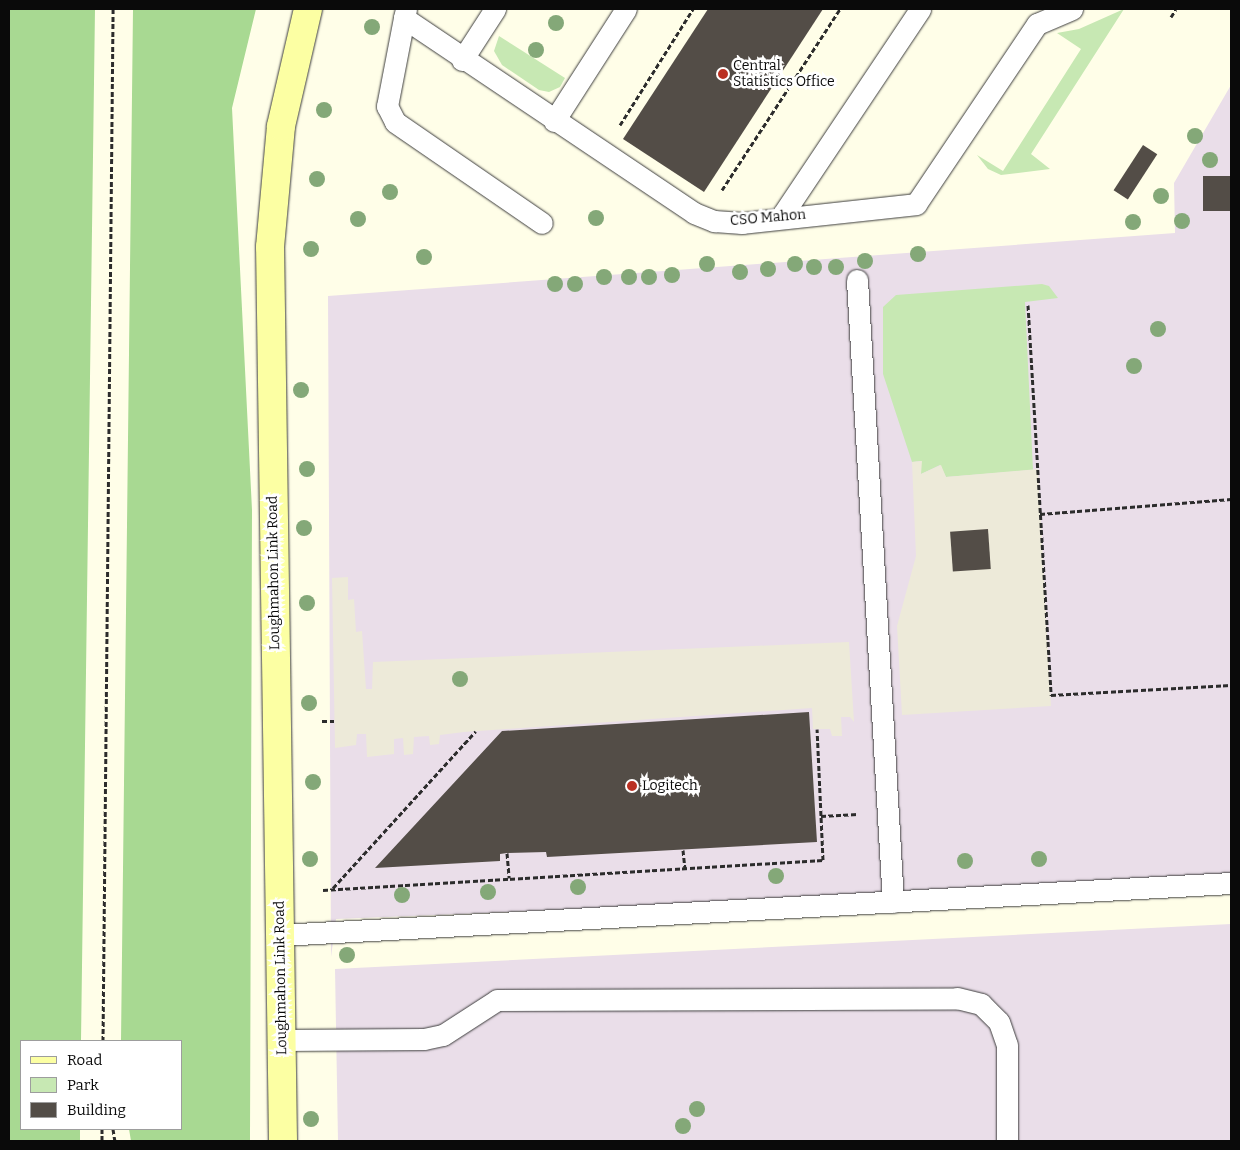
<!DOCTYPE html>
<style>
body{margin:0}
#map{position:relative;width:1240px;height:1150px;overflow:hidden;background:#fffee8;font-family:Bitter,serif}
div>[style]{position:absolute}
.industrial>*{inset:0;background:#eadee9}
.green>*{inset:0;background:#c7e8b3}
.forest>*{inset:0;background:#a8d992}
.plaza>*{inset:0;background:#edead9}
.building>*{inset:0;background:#534d47;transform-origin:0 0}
.path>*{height:3px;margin-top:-1.5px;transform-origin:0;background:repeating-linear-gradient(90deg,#2c2c2c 0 5px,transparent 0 7.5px)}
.roads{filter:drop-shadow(0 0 1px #3d3d3d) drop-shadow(0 0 1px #3d3d3d)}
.lane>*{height:21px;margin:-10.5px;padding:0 10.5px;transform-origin:10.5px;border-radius:10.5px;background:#fff}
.secondary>*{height:28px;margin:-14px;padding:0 14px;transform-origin:14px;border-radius:14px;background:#fcffa3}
.trees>*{width:16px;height:16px;margin:-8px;border-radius:50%;background:#84a878}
.dots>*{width:14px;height:14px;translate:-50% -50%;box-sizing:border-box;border:2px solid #fff;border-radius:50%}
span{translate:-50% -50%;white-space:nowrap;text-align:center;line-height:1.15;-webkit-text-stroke:5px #fff;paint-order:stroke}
.poi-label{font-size:14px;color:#0a0a0a}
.left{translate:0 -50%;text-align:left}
.street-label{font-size:14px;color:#0a0a0a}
.frame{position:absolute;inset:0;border:10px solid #0a0a0a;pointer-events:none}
.legend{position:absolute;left:20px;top:1040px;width:162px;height:90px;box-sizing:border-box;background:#fff;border:1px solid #9d9d9d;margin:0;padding:6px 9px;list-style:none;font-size:15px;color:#0a0a0a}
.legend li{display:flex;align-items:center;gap:10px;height:25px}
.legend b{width:25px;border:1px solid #9d9d9d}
</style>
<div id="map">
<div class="industrial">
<div style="clip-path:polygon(1231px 85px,1231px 883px,336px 919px,331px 957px,328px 296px,1175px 233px,1174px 183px)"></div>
<div style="clip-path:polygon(1231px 924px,1231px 1141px,338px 1141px,335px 969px)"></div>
</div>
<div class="green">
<div style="clip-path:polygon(1124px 9px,1031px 154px,1050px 169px,1001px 175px,988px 169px,977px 155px,1003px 171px,1081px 49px,1057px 33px,1079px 29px)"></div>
<div style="clip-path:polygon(499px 36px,565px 78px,560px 87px,549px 92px,539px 90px,502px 65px,494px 51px)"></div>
<div style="clip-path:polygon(1042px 284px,1049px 286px,1058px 298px,1025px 302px,1033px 470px,946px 477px,940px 465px,921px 474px,921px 461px,912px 462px,883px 374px,883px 307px,896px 295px)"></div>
</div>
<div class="forest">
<div style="clip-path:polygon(9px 9px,95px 9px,81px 1041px,21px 1041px,21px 1129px,80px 1129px,80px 1141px,9px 1141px)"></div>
<div style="clip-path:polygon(133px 9px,256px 9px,232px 108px,252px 510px,250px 1141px,131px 1141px,129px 1129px,181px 1129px,181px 1041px,121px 1041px)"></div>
</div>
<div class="plaza">
<div style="clip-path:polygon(922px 461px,921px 474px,941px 465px,946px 477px,1038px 469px,1051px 706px,902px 715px,897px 626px,916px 556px,912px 462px)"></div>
<div style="clip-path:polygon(348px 577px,348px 600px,354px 599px,356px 632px,362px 631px,366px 689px,372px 689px,373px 662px,849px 642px,854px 722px,850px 717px,841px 717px,842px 736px,832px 736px,830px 729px,813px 729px,812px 708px,464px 732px,440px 735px,439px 744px,430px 745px,429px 736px,414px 737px,413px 754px,404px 755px,403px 738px,394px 739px,394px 754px,367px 757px,366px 734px,357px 734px,356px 745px,335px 748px,332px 578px)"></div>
</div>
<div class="building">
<div style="clip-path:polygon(708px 9px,823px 9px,704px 192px,623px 139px)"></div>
<div style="left:1143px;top:145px;width:17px;height:54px;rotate:33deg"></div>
<div style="left:1231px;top:176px;width:35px;height:28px;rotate:90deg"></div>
<div style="left:988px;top:529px;width:40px;height:38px;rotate:86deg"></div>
<div style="clip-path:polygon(809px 712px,817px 842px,547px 857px,546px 852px,507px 853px,500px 854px,500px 861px,375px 868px,502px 731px)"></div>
</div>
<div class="path">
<div style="left:1171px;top:17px;width:9px;rotate:-58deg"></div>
<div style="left:620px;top:125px;width:137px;rotate:-57.8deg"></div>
<div style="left:722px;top:190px;width:216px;rotate:-56.9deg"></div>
<div style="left:1028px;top:305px;width:391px;rotate:86.6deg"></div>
<div style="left:1051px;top:695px;width:180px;rotate:-3.2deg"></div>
<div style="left:1040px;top:514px;width:192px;rotate:-4.5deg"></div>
<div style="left:322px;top:721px;width:12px"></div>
<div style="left:821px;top:816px;width:37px;rotate:-3deg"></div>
<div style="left:683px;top:850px;width:18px;rotate:84deg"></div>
<div style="left:507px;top:853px;width:25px;rotate:85deg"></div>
<div style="left:333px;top:888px;width:212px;rotate:-47.7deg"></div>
<div style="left:323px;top:890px;width:501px;rotate:-3.43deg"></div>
<div style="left:823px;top:860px;width:131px;rotate:-92.6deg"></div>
<div style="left:103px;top:1041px;width:1032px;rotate:-89.44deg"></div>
<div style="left:113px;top:1129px;width:12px;rotate:81deg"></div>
<div style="left:102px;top:1141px;width:12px;rotate:-90deg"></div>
</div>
<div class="roads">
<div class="lane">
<div style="left:406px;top:9px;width:9px;rotate:103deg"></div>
<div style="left:404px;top:18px;width:349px;rotate:33.9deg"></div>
<div style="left:694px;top:213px;width:22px;rotate:22deg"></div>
<div style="left:714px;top:221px;width:28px;rotate:4deg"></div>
<div style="left:742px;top:223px;width:175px;rotate:-6.2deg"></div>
<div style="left:916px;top:204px;width:217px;rotate:-56.1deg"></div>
<div style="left:1037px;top:24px;width:38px;rotate:-23deg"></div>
<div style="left:404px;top:18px;width:90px;rotate:100.9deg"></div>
<div style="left:387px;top:106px;width:18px;rotate:63deg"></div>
<div style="left:395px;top:122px;width:178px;rotate:34.5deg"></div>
<div style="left:462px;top:60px;width:61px;rotate:-57.1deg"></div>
<div style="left:554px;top:121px;width:133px;rotate:-57.3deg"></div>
<div style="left:781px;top:217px;width:250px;rotate:-56.2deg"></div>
<div style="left:857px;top:280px;width:623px;rotate:86.69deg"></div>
<div style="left:280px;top:935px;width:952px;rotate:-3.13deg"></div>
<div style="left:283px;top:1040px;width:141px;rotate:-0.4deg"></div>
<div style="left:424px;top:1039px;width:19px;rotate:-12deg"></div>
<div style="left:443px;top:1035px;width:64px;rotate:-32.9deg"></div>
<div style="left:497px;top:1000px;width:460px;rotate:-0.2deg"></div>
<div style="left:957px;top:998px;width:25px;rotate:14deg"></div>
<div style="left:981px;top:1004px;width:25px;rotate:45deg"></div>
<div style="left:999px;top:1022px;width:24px;rotate:71deg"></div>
<div style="left:1007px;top:1045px;width:96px;rotate:90deg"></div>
</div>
<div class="secondary">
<div style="left:283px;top:1141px;width:894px;rotate:-90.83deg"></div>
<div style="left:270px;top:247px;width:121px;rotate:-84.8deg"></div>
<div style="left:281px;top:126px;width:120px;rotate:-77deg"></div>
</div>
</div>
<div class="trees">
<div style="left:556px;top:23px"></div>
<div style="left:372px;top:27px"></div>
<div style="left:536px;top:50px"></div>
<div style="left:324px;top:110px"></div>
<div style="left:1195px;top:136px"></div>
<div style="left:1210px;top:160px"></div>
<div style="left:317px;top:179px"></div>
<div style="left:390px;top:192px"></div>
<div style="left:1161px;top:196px"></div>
<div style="left:596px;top:218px"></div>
<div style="left:358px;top:219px"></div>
<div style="left:1182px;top:221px"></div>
<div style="left:1133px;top:222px"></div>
<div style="left:311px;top:249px"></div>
<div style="left:918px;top:254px"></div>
<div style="left:424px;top:257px"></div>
<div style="left:865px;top:261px"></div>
<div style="left:707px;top:264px"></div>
<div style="left:795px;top:264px"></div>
<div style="left:814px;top:267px"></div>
<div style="left:836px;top:267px"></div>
<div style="left:768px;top:269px"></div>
<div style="left:740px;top:272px"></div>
<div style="left:672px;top:275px"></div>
<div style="left:604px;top:277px"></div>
<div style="left:629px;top:277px"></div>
<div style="left:649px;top:277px"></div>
<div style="left:555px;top:284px"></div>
<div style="left:575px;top:284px"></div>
<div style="left:1158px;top:329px"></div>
<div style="left:1134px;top:366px"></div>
<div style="left:301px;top:390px"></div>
<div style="left:307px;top:469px"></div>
<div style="left:304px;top:528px"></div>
<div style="left:307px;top:603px"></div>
<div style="left:460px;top:679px"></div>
<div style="left:309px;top:703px"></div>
<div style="left:313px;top:782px"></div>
<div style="left:310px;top:859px"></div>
<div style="left:1039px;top:859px"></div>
<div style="left:965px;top:861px"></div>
<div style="left:776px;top:876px"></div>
<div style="left:578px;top:887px"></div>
<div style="left:488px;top:892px"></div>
<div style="left:402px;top:895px"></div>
<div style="left:347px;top:955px"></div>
<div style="left:697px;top:1109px"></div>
<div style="left:311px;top:1119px"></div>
<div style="left:683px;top:1126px"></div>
</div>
<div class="dots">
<div style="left:723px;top:74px;background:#ba3123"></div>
<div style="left:632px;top:786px;background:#ba3123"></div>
</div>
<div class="poi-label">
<span class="left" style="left:733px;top:74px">Central<br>Statistics Office</span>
<span class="left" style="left:642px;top:786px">Logitech</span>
</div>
<div class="street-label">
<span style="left:768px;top:218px;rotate:-5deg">CSO Mahon</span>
<span style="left:274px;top:573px;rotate:-91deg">Loughmahon Link Road</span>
<span style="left:281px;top:978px;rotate:-91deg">Loughmahon Link Road</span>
</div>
<div class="frame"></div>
<ul class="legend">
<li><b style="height:6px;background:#fcffa3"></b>Road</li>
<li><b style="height:14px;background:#c7e8b3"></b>Park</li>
<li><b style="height:14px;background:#534d47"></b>Building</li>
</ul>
</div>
